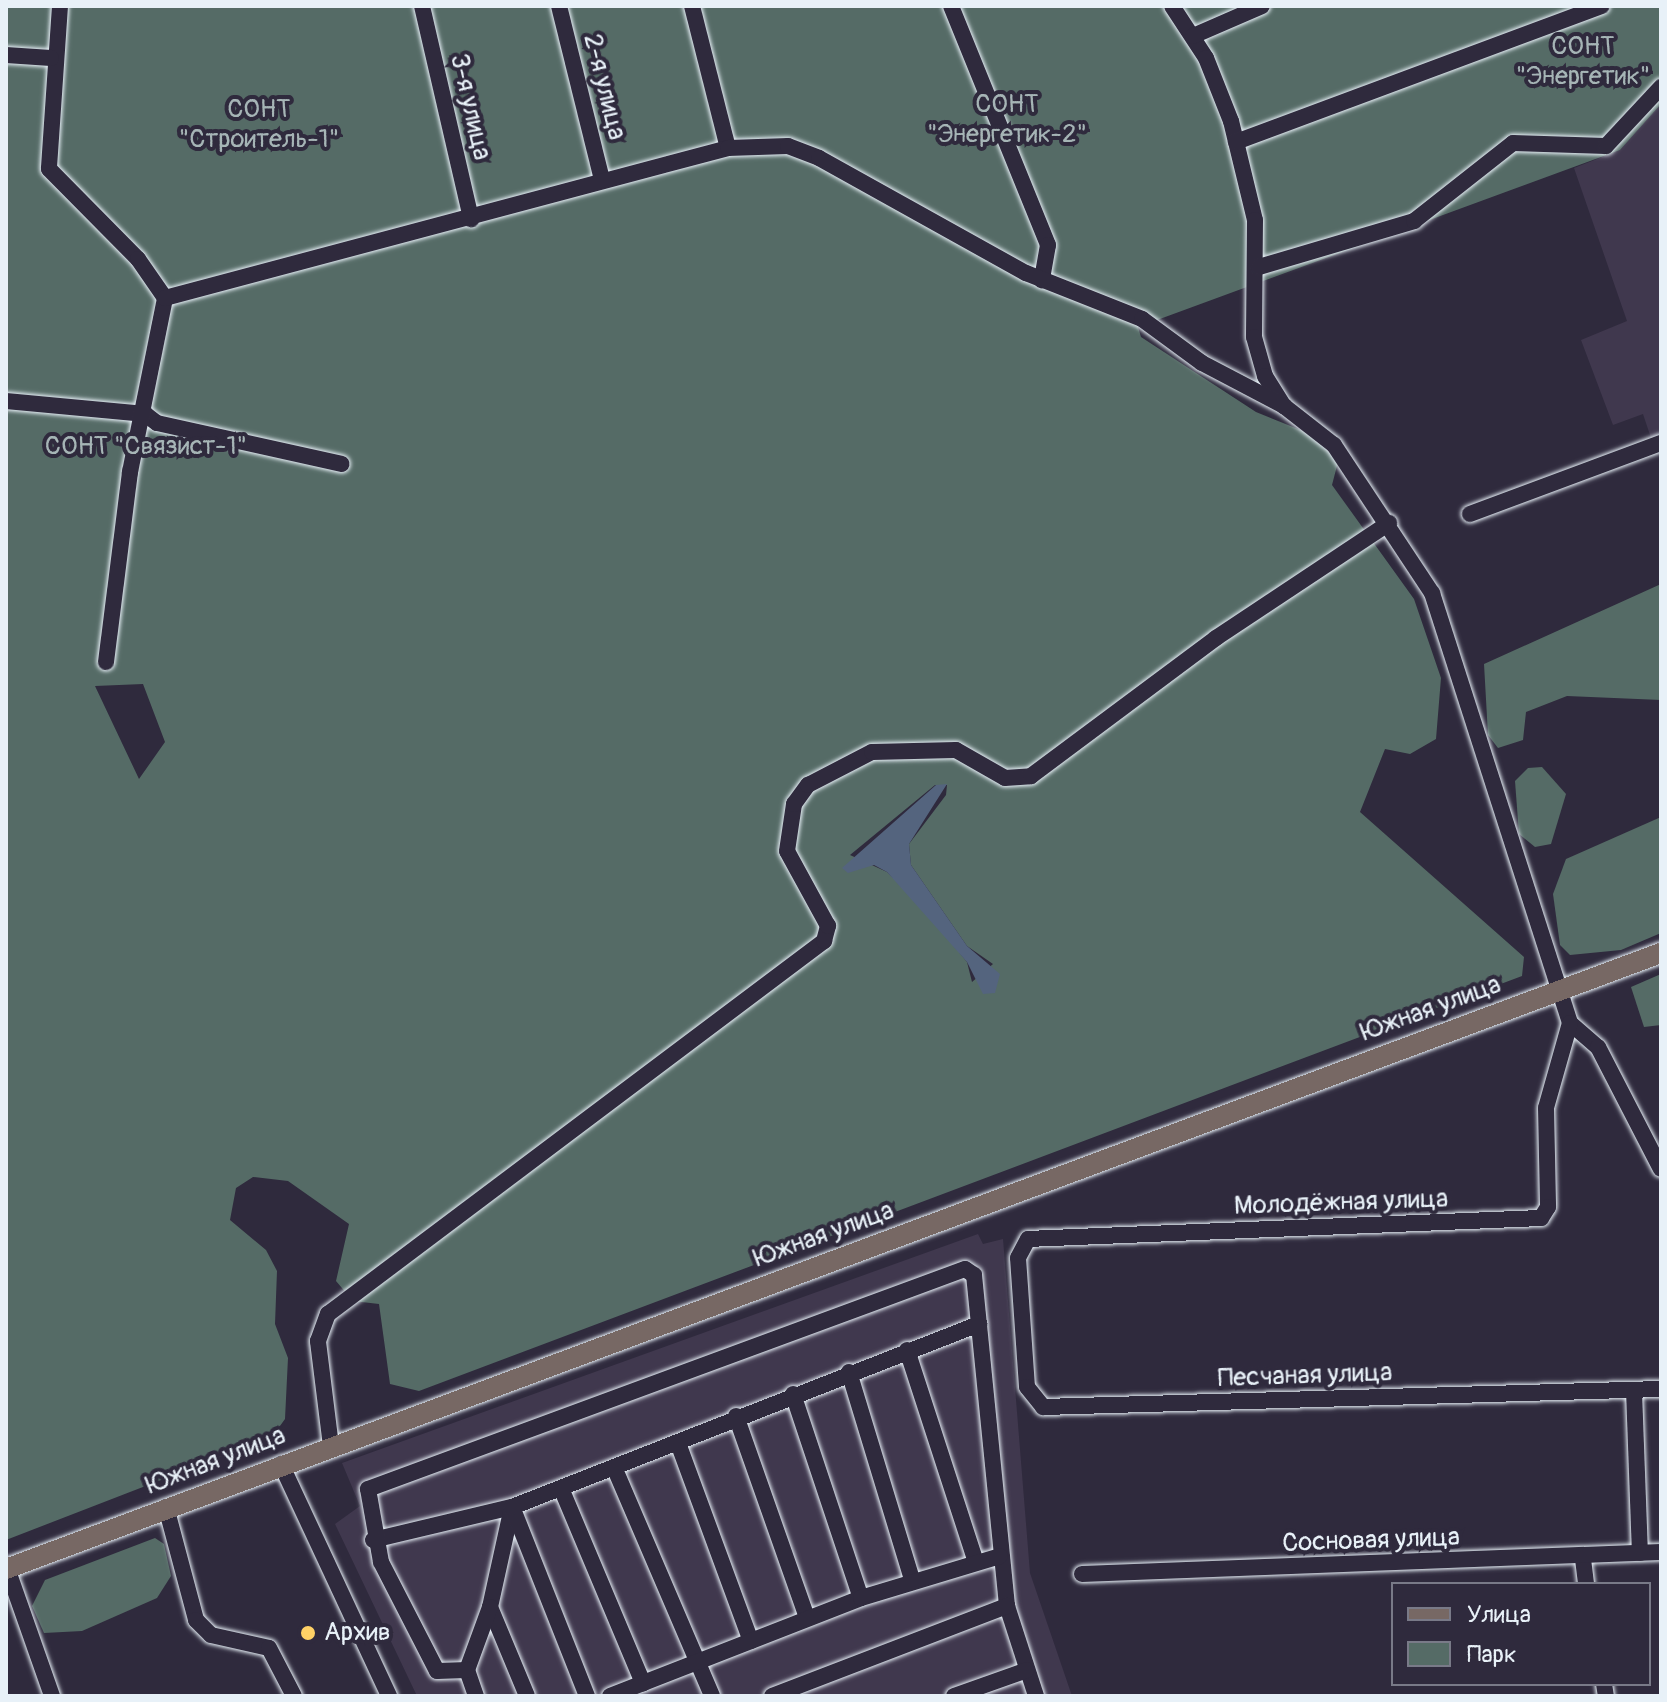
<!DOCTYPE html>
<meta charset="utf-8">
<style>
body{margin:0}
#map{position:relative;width:1667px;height:1702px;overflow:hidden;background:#2f2a3d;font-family:Pangolin,sans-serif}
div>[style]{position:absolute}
.built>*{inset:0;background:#40384e}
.green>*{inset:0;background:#556b66}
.water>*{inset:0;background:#54647e}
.roads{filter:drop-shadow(0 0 2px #e8f1f8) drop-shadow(0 0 2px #e8f1f8)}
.minor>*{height:16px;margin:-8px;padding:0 8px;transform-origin:8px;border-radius:8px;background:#2f2a3d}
.major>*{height:20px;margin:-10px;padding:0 10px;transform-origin:10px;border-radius:10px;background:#776864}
.dots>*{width:22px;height:22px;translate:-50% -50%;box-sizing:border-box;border:4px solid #2f2a3d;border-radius:50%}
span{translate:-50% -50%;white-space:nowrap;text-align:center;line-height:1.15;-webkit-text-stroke:8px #2f2a3d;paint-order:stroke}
.park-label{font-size:26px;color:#a6b5b6}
.street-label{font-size:26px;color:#e8f1f8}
.poi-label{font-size:26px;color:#e8f1f8}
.left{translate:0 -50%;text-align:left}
.frame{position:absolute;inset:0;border:8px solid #e8f1f8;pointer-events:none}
.legend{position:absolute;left:1391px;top:1582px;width:260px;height:104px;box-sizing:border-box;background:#2f2a3d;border:2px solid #797a88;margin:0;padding:10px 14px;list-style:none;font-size:24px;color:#e8f1f8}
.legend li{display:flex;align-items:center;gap:16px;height:40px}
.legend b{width:40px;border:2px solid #797a88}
</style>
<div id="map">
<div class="built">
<div style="clip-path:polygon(1661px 104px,1661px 451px,1656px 453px,1643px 414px,1613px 425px,1581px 340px,1627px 321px,1574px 168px,1620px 150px)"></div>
<div style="clip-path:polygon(978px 1234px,983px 1244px,1003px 1239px,1030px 1573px,1072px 1696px,417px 1696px,335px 1524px,360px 1506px,342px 1463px)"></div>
</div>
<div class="green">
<div style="clip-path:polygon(evenodd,6px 6px,1661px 6px,1661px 104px,1620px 150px,1138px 327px,1141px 337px,1256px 412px,1313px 435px,1338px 462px,1332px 485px,1414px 599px,1441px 678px,1436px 739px,1410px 754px,1385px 749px,1360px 812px,1524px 957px,1522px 976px,419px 1391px,390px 1384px,379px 1304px,353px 1301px,336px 1281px,349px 1224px,288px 1181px,253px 1177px,236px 1188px,230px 1220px,266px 1250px,277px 1271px,275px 1324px,288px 1358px,285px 1419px,272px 1437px,6px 1540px,6px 6px,143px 684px,165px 742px,139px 779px,95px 686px,143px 684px,6px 6px,935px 785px,947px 785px,946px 795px,909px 844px,911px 865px,967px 946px,993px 964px,972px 982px,967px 962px,926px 912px,887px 872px,850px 855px,935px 785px)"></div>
<div style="clip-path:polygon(1661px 584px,1661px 700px,1567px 696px,1526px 712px,1523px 740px,1498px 748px,1488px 735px,1484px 664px)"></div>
<div style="clip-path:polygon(1542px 767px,1566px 794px,1551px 844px,1535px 847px,1519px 834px,1515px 781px,1528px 768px)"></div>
<div style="clip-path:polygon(1661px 817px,1661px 933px,1621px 950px,1570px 955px,1560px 945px,1553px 894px,1566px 859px)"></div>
<div style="clip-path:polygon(1661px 974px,1661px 1025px,1644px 1027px,1631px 987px)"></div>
<div style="clip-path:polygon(155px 1538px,164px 1544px,171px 1576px,157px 1598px,82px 1631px,44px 1633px,32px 1606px,45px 1580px)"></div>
</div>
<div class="water">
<div style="clip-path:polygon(947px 784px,909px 844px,911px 865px,967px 946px,1000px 974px,995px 993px,983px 994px,967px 962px,887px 872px,874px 865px,848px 873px,842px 868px,936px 785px)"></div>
</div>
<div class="roads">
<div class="minor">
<div style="left:60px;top:6px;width:163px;rotate:93.9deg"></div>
<div style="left:49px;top:169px;width:127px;rotate:45.3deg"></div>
<div style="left:138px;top:259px;width:47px;rotate:55.3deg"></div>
<div style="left:422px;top:6px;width:219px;rotate:77deg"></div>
<div style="left:559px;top:6px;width:179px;rotate:76.1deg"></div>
<div style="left:692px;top:6px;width:146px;rotate:75.8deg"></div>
<div style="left:951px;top:6px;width:258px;rotate:67.9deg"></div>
<div style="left:1048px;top:245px;width:36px;rotate:100deg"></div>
<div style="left:1172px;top:6px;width:62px;rotate:56.8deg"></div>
<div style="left:1206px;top:58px;width:68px;rotate:68.4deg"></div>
<div style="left:1231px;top:121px;width:102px;rotate:76.4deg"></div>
<div style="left:1255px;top:220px;width:117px;rotate:90.5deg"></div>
<div style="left:1254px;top:337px;width:41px;rotate:74.2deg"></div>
<div style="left:1265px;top:376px;width:36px;rotate:58deg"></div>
<div style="left:1284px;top:406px;width:63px;rotate:38deg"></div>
<div style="left:1334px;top:445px;width:178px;rotate:56.5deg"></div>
<div style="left:1432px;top:593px;width:452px;rotate:72.2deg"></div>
<div style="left:1570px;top:1023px;width:37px;rotate:41deg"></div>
<div style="left:1598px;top:1047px;width:137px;rotate:62.7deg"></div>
<div style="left:1193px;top:36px;width:75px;rotate:-23.5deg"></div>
<div style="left:6px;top:55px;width:45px;rotate:3.8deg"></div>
<div style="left:1236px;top:142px;width:390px;rotate:-20.4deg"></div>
<div style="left:1259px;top:267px;width:162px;rotate:-16.5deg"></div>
<div style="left:1414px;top:221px;width:126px;rotate:-38.2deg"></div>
<div style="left:1513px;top:143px;width:93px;rotate:1.8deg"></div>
<div style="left:1606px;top:146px;width:81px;rotate:-47deg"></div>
<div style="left:6px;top:401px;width:140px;rotate:5.3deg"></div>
<div style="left:145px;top:414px;width:15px;rotate:37deg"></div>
<div style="left:157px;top:423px;width:189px;rotate:12.5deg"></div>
<div style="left:1470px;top:514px;width:204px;rotate:-20.4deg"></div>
<div style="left:106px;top:662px;width:192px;rotate:-82.8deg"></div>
<div style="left:130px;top:472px;width:177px;rotate:-78.6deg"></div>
<div style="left:165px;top:298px;width:583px;rotate:-14.92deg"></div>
<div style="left:728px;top:148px;width:60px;rotate:-1.9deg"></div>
<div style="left:788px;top:146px;width:33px;rotate:21deg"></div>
<div style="left:819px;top:158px;width:237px;rotate:29.1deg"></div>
<div style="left:1026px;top:273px;width:125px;rotate:21.6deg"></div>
<div style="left:1142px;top:319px;width:74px;rotate:36.3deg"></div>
<div style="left:1202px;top:363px;width:93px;rotate:27.7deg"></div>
<div style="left:1570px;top:1023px;width:88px;rotate:105.8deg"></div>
<div style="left:1546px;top:1108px;width:99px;rotate:88.8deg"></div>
<div style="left:1548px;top:1207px;width:13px;rotate:122deg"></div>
<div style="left:1541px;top:1218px;width:513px;rotate:177.66deg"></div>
<div style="left:1028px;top:1239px;width:21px;rotate:118deg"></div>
<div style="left:1018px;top:1258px;width:129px;rotate:86deg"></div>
<div style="left:1027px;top:1387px;width:26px;rotate:51deg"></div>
<div style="left:1043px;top:1407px;width:618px;rotate:-1.67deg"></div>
<div style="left:907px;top:1350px;width:220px;rotate:72deg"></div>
<div style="left:849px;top:1372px;width:217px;rotate:73.1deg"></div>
<div style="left:1634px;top:1391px;width:162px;rotate:87.9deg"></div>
<div style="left:793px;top:1394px;width:215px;rotate:71.6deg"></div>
<div style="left:736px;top:1416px;width:214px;rotate:70.6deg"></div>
<div style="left:678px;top:1443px;width:211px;rotate:69.8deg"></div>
<div style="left:331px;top:1446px;width:106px;rotate:-97.1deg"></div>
<div style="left:318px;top:1341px;width:29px;rotate:-70deg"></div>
<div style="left:328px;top:1314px;width:621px;rotate:-36.94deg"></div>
<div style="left:824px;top:941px;width:16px;rotate:-75deg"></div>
<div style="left:828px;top:926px;width:85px;rotate:-118.7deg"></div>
<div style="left:787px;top:851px;width:48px;rotate:-81.5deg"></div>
<div style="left:794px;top:804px;width:24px;rotate:-54deg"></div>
<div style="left:808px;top:785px;width:72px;rotate:-27.3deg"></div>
<div style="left:872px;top:752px;width:84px;rotate:-1.4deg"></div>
<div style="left:956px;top:750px;width:56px;rotate:29.7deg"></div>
<div style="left:1005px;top:778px;width:26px;rotate:-4deg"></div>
<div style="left:1031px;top:776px;width:231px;rotate:-36.7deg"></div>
<div style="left:1216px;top:638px;width:208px;rotate:-33.6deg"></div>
<div style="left:281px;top:1464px;width:256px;rotate:65deg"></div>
<div style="left:614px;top:1467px;width:249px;rotate:66.8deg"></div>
<div style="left:561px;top:1488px;width:212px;rotate:67.2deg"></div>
<div style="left:166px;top:1507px;width:117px;rotate:75.1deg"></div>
<div style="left:196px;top:1620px;width:21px;rotate:45deg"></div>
<div style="left:211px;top:1635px;width:59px;rotate:12.6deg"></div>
<div style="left:269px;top:1648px;width:54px;rotate:62.5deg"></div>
<div style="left:373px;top:1540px;width:143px;rotate:-13.4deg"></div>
<div style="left:512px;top:1507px;width:102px;rotate:102.4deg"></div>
<div style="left:490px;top:1607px;width:96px;rotate:67.4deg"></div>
<div style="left:1583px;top:1559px;width:25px;rotate:83deg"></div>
<div style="left:7px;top:1568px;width:136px;rotate:70.6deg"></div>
<div style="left:1082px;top:1574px;width:579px;rotate:-2.18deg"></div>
<div style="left:467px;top:1670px;width:67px;rotate:-69.9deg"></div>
<div style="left:1604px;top:1684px;width:12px;rotate:81deg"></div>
<div style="left:476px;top:1696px;width:28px;rotate:-109deg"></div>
<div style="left:467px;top:1670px;width:30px;rotate:178deg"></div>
<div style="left:437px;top:1671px;width:123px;rotate:-117.2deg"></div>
<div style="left:381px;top:1562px;width:74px;rotate:-100.1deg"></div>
<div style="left:368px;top:1489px;width:636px;rotate:-20.23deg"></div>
<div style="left:965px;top:1269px;width:11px;rotate:34deg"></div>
<div style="left:974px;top:1275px;width:333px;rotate:84.3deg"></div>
<div style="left:1007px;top:1606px;width:95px;rotate:72.1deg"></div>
<div style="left:587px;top:1696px;width:203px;rotate:-111.6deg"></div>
<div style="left:512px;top:1507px;width:502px;rotate:-21.4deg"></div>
<div style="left:610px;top:1696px;width:269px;rotate:-21.3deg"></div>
<div style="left:861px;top:1598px;width:145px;rotate:-16.8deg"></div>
<div style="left:772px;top:1696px;width:252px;rotate:-21deg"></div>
<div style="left:954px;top:1696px;width:77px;rotate:-19.6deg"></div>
</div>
<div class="major">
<div style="left:6px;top:1569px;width:1766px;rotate:-20.42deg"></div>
</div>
</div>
<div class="dots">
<div style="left:308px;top:1633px;background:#ffd166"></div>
</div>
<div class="park-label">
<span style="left:1583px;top:62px">СОНТ<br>"Энергетик"</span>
<span style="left:1007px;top:120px">СОНТ<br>"Энергетик-2"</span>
<span style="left:259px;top:125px">СОНТ<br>"Строитель-1"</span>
<span style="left:146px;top:447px">СОНТ "Связист-1"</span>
</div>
<div class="street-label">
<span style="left:604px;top:87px;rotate:76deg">2-я улица</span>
<span style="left:470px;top:107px;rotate:77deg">3-я улица</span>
<span style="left:1431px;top:1009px;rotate:-20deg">Южная улица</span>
<span style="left:1341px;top:1203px;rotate:-2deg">Молодёжная улица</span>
<span style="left:824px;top:1235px;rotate:-20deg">Южная улица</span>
<span style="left:1305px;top:1376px;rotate:-2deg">Песчаная улица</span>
<span style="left:216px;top:1461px;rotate:-21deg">Южная улица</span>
<span style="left:1371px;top:1541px;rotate:-2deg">Сосновая улица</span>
</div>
<div class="poi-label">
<span class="left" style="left:324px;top:1633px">Архив</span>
</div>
<div class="frame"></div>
<ul class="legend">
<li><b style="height:10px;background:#776864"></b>Улица</li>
<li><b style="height:22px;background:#556b66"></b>Парк</li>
</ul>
</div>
